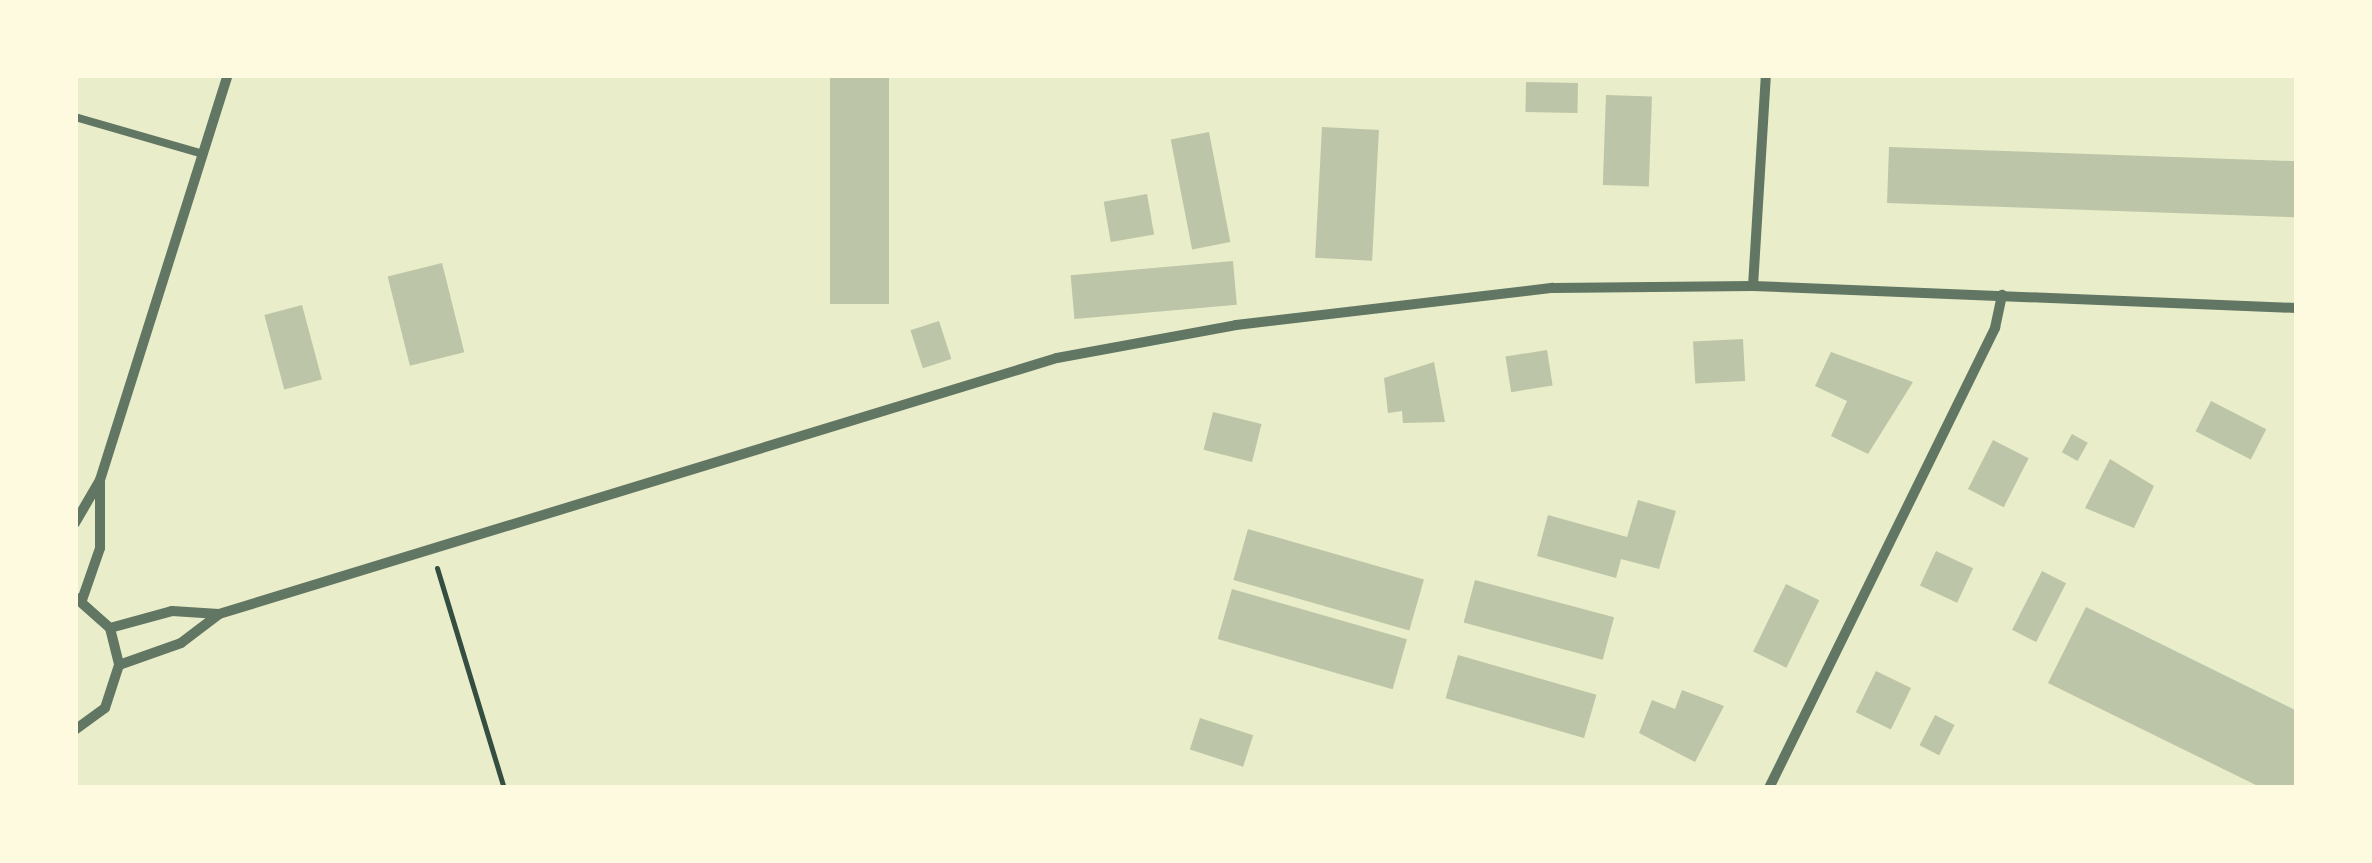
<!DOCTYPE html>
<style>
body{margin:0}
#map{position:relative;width:2372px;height:863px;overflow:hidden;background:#e9edc9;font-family:"Exo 2",sans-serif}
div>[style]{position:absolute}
.building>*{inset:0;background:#bcc5a7;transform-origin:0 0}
.path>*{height:5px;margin:-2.5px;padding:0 2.5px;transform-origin:2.5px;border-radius:2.5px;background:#344e41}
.service>*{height:8px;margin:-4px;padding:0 4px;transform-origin:4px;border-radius:4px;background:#617663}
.minor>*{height:10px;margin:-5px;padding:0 5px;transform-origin:5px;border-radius:5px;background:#617663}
span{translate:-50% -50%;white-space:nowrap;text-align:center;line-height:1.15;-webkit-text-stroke:9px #fefae0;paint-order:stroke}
.frame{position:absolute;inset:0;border:78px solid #fefae0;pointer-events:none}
</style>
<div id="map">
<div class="building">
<div style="left:830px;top:75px;width:59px;height:229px"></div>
<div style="left:1526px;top:82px;width:52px;height:30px;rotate:1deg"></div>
<div style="left:1606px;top:95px;width:46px;height:90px;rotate:2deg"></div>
<div style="left:1322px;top:127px;width:57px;height:131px;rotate:3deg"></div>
<div style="left:1209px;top:132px;width:112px;height:39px;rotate:79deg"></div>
<div style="left:1889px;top:147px;width:408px;height:56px;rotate:2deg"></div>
<div style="left:1147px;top:194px;width:41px;height:44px;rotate:80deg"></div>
<div style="left:1233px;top:261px;width:44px;height:163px;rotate:85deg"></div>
<div style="left:442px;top:263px;width:92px;height:56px;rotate:76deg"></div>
<div style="left:302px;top:305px;width:77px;height:39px;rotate:75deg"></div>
<div style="left:939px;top:321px;width:40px;height:30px;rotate:72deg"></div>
<div style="left:1743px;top:339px;width:42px;height:50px;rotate:87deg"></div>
<div style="left:1547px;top:350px;width:36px;height:42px;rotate:81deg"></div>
<div style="clip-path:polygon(1831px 352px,1913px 382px,1868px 454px,1831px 436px,1847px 401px,1815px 386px)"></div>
<div style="clip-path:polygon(1434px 362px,1445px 422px,1403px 423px,1402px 411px,1388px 413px,1384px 378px)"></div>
<div style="left:2211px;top:401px;width:62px;height:34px;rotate:27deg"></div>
<div style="left:1213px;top:412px;width:50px;height:39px;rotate:14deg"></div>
<div style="left:2072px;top:434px;width:18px;height:21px;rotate:29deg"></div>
<div style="left:1993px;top:440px;width:40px;height:55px;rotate:27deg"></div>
<div style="clip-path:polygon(2110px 459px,2154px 486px,2134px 528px,2085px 508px)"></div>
<div style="clip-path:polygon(1638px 500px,1676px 511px,1659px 569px,1621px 559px,1616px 578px,1537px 556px,1548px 515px,1627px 537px)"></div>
<div style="left:1248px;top:529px;width:183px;height:53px;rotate:16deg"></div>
<div style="left:1936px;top:551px;width:41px;height:38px;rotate:25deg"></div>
<div style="left:2042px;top:571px;width:27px;height:66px;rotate:27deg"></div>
<div style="left:1475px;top:580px;width:144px;height:44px;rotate:15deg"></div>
<div style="left:1786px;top:584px;width:37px;height:75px;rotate:26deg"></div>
<div style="left:1232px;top:589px;width:182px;height:52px;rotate:16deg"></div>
<div style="clip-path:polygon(2086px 607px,2297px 711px,2297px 788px,2262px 788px,2048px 683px)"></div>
<div style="left:1458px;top:655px;width:144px;height:45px;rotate:16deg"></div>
<div style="left:1876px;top:671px;width:39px;height:46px;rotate:26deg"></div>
<div style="clip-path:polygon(1682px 690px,1724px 706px,1695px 762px,1639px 733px,1652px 700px,1675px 709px)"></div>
<div style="left:1935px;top:715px;width:22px;height:34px;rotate:27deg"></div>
<div style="left:1200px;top:718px;width:56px;height:33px;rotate:18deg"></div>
</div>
<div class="path">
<div style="left:437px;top:568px;width:230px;rotate:73.1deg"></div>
</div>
<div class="service">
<div style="left:75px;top:117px;width:133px;rotate:16.1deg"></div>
</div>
<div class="minor">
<div style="left:1753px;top:286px;width:211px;rotate:-86.5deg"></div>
<div style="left:75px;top:523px;width:50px;rotate:-59.8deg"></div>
<div style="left:100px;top:480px;width:425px;rotate:-72.5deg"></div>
<div style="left:75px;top:597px;width:47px;rotate:41.5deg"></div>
<div style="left:110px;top:628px;width:38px;rotate:76deg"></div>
<div style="left:119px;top:665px;width:45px;rotate:108deg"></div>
<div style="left:105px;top:708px;width:37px;rotate:144deg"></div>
<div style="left:82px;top:600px;width:55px;rotate:-70.9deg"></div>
<div style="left:100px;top:548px;width:68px;rotate:-90deg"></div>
<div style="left:110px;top:628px;width:64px;rotate:-15.3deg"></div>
<div style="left:172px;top:611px;width:47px;rotate:3.7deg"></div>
<div style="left:219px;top:614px;width:876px;rotate:-16.99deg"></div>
<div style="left:1057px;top:358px;width:182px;rotate:-10.4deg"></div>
<div style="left:1236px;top:325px;width:319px;rotate:-6.7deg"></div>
<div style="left:1553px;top:288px;width:200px;rotate:-0.6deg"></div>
<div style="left:1753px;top:286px;width:544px;rotate:2.32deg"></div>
<div style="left:119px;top:665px;width:66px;rotate:-19.5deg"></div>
<div style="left:181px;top:643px;width:48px;rotate:-37.3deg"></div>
<div style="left:1769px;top:788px;width:513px;rotate:-63.83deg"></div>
<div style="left:1995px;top:328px;width:34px;rotate:-78deg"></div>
</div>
<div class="frame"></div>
</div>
